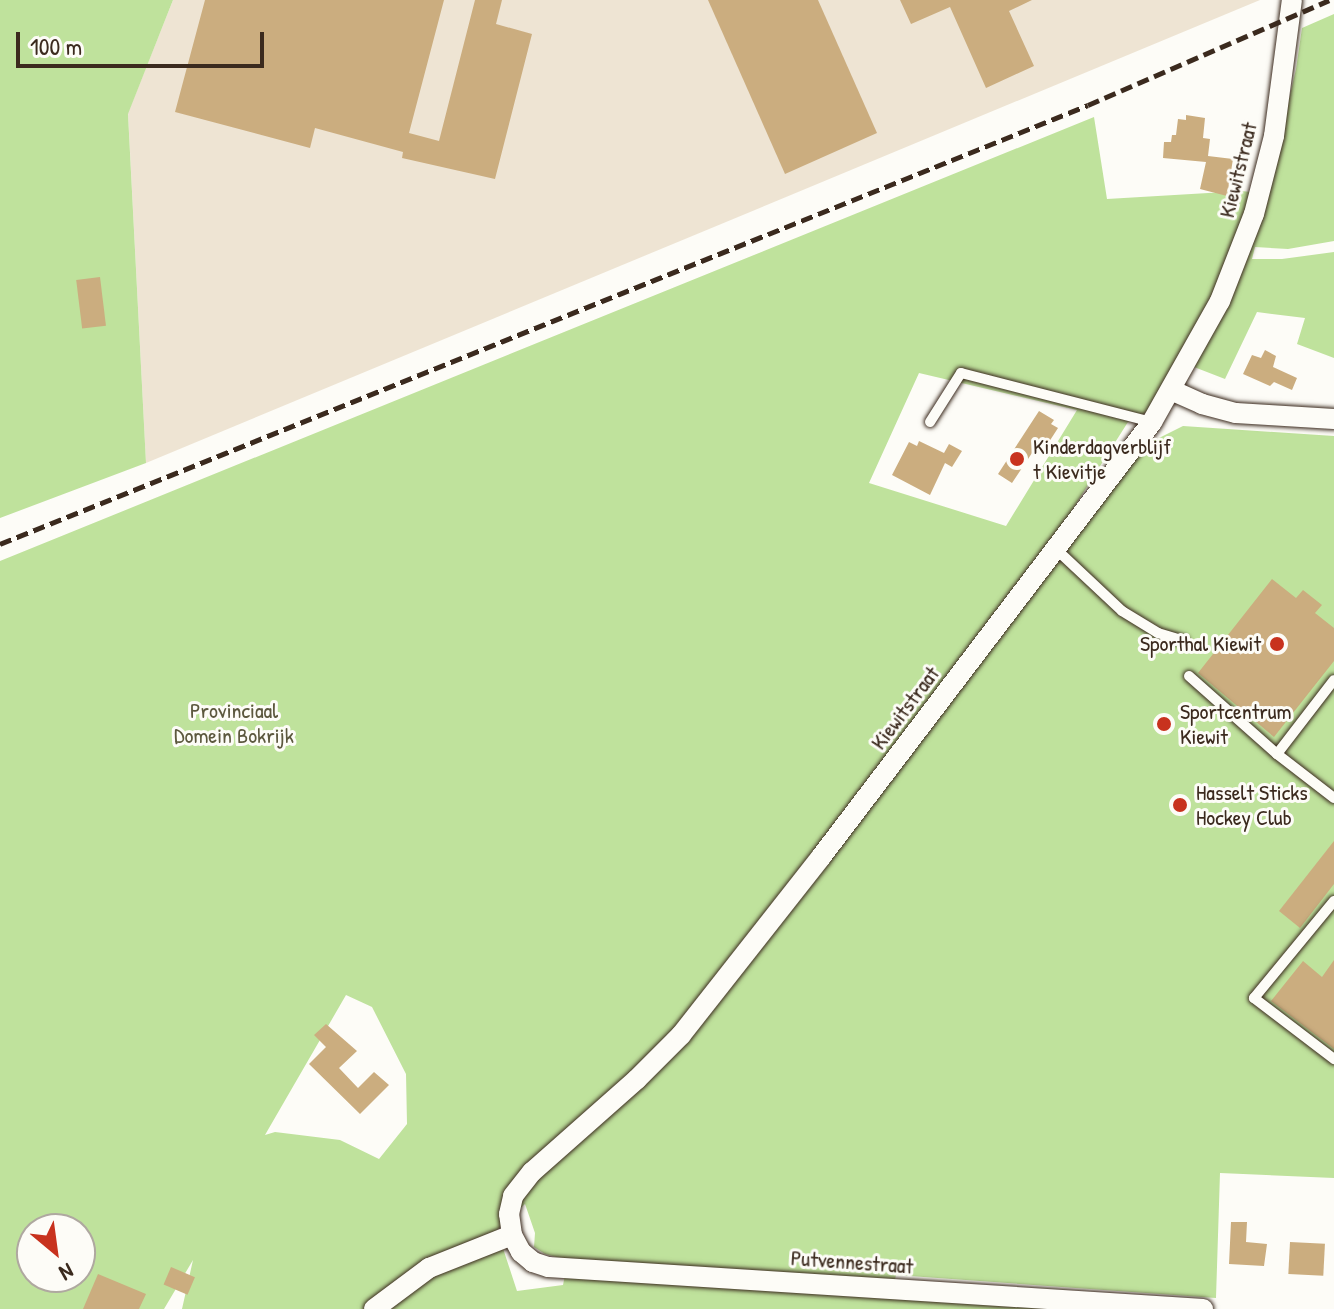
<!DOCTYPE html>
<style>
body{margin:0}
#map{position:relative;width:1334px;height:1309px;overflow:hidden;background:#fdfcf7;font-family:"Patrick Hand",sans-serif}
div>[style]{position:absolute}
.built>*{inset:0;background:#eee4d3}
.green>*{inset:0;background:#bfe29c}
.building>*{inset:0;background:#cbad7f;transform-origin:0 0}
.roads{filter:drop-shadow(0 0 2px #3b2a1e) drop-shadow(0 0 2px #3b2a1e)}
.lane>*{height:10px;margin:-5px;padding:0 5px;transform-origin:5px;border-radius:5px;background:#fdfcf7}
.street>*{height:20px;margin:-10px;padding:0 10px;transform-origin:10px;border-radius:10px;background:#fdfcf7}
.rail>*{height:5px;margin-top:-2.5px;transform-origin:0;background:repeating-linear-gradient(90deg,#3b2a1e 0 12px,transparent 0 18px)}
.dots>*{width:22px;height:22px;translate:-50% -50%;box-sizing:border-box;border:4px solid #fdfcf7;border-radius:50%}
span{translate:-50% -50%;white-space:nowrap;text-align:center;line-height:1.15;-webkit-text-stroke:6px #fdfcf7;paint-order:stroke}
.street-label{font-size:22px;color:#3b2a1e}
.poi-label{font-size:22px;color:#3b2a1e}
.left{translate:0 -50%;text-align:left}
.right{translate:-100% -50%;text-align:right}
.park-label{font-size:22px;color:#5c583e}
.north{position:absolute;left:16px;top:1213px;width:80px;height:80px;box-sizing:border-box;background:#fdfcf7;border:2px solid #afa8a0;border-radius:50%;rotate:151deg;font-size:22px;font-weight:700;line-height:32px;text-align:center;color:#3b2a1e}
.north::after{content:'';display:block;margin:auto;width:28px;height:36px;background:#c8321e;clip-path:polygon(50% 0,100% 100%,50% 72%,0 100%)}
.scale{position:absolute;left:16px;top:32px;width:248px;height:36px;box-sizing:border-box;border:4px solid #3b2a1e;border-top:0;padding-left:10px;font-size:24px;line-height:28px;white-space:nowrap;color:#3b2a1e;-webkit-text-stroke:6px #fdfcf7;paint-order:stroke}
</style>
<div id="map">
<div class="built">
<div style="clip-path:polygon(173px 0,1260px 0,146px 463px,128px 113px)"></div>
</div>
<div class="green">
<div style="clip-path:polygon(0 0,173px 0,128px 114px,146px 463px,0 518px)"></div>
<div style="clip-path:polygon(evenodd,1334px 14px,1334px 241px,1288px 249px,1255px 247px,1252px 259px,1282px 259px,1334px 252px,1334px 358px,1297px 344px,1305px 318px,1257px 312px,1225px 379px,1194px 367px,1168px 401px,1128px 422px,1043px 556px,839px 846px,1147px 444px,1183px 426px,1334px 436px,1334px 1178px,1220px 1173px,1216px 1298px,896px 1275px,891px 1298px,1063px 1309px,182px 1309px,193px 1260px,164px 1309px,0 1309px,0 561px,1094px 117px,1107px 199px,1242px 191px,1267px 194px,1296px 69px,1302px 28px,1334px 14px,919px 373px,1077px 410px,1006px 526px,869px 483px,919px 373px,1334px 14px,346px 995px,372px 1007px,406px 1074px,407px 1124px,379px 1159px,340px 1140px,275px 1132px,265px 1135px,346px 995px,1334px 14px,525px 1204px,535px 1233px,534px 1247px,545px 1254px,568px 1260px,563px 1285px,517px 1291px,497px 1230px,525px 1204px,1334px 14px,32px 1229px,80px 1229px,80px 1277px,32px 1277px,32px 1229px)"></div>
</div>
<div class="building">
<div style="clip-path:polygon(205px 0,444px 0,409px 133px,439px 141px,475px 0,502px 0,496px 24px,532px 34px,495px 179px,402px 158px,403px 152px,315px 128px,310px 148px,175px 112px)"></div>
<div style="clip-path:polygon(708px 0,818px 0,877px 133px,785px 174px)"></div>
<div style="clip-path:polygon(900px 0,1032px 0,1009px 11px,1034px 66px,986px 88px,950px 7px,911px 24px)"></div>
<div style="clip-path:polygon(1186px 115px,1205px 118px,1203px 138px,1210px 139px,1208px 156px,1233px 159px,1227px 196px,1200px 189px,1206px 162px,1163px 158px,1164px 142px,1171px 142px,1172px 135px,1176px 135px,1178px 119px,1186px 120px)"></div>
<div style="left:100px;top:277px;width:49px;height:24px;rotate:83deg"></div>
<div style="clip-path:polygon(1265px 350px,1276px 356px,1273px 367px,1297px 378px,1292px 390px,1274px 382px,1270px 386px,1243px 374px,1252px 355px,1261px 358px)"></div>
<div style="clip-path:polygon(1039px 411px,1054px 420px,1051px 424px,1058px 428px,1047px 445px,1040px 441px,1012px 483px,998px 474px)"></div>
<div style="clip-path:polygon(919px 441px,944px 453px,949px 444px,962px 451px,952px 467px,945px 463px,930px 495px,892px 475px,909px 442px,917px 446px)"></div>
<div style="clip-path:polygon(1272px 579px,1296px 598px,1303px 590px,1322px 605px,1315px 613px,1334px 628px,1334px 661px,1274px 737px,1198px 673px)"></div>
<div style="clip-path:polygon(1334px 841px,1334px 884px,1300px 928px,1279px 911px)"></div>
<div style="clip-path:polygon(1334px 960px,1334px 1049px,1271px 1001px,1303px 961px,1322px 977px)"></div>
<div style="clip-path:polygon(326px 1024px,357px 1051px,339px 1068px,358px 1088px,374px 1072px,389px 1085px,360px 1114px,309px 1064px,326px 1047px,314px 1035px)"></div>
<div style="clip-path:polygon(1231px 1222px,1247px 1222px,1246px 1242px,1267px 1244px,1264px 1266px,1229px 1264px)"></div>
<div style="left:1290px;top:1242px;width:35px;height:32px;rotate:3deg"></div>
<div style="left:171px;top:1267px;width:26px;height:19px;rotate:23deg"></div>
<div style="clip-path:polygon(98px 1274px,146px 1294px,139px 1309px,83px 1309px)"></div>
</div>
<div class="roads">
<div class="lane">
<div style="left:930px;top:422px;width:58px;rotate:-57.7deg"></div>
<div style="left:961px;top:373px;width:197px;rotate:14.4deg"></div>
<div style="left:1057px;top:550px;width:89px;rotate:43.2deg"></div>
<div style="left:1122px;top:611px;width:42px;rotate:31.4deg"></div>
<div style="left:1158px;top:633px;width:27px;rotate:17deg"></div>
<div style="left:1189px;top:676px;width:118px;rotate:41.6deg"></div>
<div style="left:1277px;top:754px;width:72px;rotate:37.7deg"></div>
<div style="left:1277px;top:754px;width:93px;rotate:-52.4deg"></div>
<div style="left:1334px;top:901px;width:126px;rotate:129.5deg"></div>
<div style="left:1254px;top:998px;width:101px;rotate:37.3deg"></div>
</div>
<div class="street">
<div style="left:1171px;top:390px;width:34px;rotate:24deg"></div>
<div style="left:1202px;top:404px;width:35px;rotate:15deg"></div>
<div style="left:1236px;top:413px;width:98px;rotate:3.5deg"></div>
<div style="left:374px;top:1309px;width:69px;rotate:-36.7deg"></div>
<div style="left:429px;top:1268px;width:89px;rotate:-21.7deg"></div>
<div style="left:1203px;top:1309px;width:656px;rotate:-176.33deg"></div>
<div style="left:548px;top:1267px;width:16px;rotate:-162deg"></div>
<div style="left:533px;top:1262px;width:16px;rotate:-140deg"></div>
<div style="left:521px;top:1252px;width:19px;rotate:-118deg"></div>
<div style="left:512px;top:1235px;width:21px;rotate:-98deg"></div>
<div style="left:509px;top:1214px;width:18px;rotate:-77deg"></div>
<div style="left:513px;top:1196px;width:31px;rotate:-52deg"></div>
<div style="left:532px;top:1172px;width:140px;rotate:-41.5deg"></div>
<div style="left:637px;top:1079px;width:62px;rotate:-45deg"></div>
<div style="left:681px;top:1035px;width:226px;rotate:-51.8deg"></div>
<div style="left:821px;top:857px;width:547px;rotate:-52.73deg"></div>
<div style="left:1152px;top:422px;width:139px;rotate:-60.7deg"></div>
<div style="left:1220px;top:301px;width:93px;rotate:-68.7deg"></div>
<div style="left:1254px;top:214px;width:81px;rotate:-75.6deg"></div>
<div style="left:1274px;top:136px;width:137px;rotate:-82.5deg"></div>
</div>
</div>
<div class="rail">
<div style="left:0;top:544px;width:1173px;rotate:-21.97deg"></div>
<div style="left:1088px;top:105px;width:263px;rotate:-23.5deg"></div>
</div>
<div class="dots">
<div style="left:1017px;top:459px;background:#c8321e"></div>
<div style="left:1277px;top:644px;background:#c8321e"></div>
<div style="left:1164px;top:724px;background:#c8321e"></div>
<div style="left:1180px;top:805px;background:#c8321e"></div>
</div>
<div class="street-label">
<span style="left:1238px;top:170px;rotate:-76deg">Kiewitstraat</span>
<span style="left:905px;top:708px;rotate:-53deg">Kiewitstraat</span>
<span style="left:852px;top:1262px;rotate:4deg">Putvennestraat</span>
</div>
<div class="poi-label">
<span class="left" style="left:1033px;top:459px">Kinderdagverblijf<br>t Kievitje</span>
<span class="right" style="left:1261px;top:644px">Sporthal Kiewit</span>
<span class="left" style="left:1180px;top:724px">Sportcentrum<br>Kiewit</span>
<span class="left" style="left:1196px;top:805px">Hasselt Sticks<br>Hockey Club</span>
</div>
<div class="park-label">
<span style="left:234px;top:723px">Provinciaal<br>Domein Bokrijk</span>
</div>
<div class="north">N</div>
<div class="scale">100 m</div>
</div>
